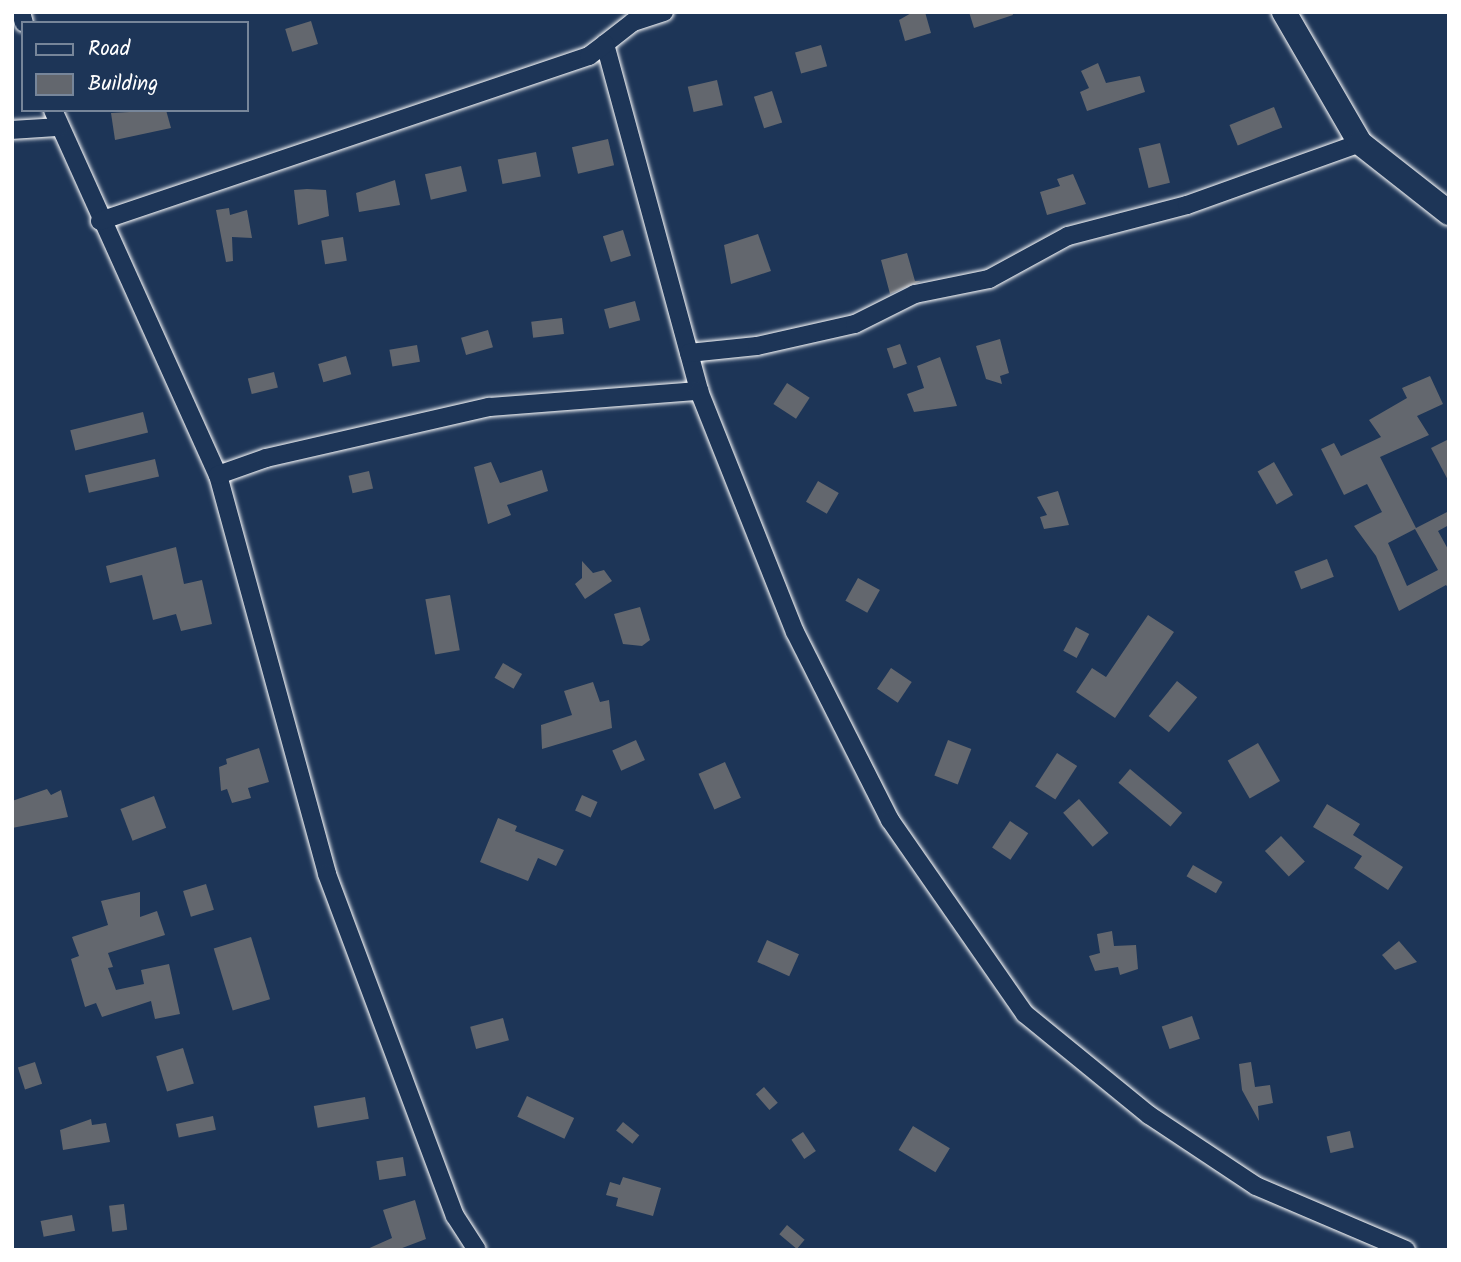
<!DOCTYPE html>
<style>
body{margin:0}
#map{position:relative;width:1461px;height:1262px;overflow:hidden;background:#1d3557;font-family:Kalam,sans-serif}
div>[style]{position:absolute}
.building>*{inset:0;background:#63676e;transform-origin:0 0}
.roads{filter:drop-shadow(0 0 2px #fff) drop-shadow(0 0 2px #fff)}
.street>*{height:18px;margin:-9px;padding:0 9px;transform-origin:9px;border-radius:9px;background:#1d3557}
.secondary>*{height:24px;margin:-12px;padding:0 12px;transform-origin:12px;border-radius:12px;background:#1d3557}
span{translate:-50% -50%;white-space:nowrap;text-align:center;line-height:1.15;-webkit-text-stroke:5px #1d3557;paint-order:stroke}
.frame{position:absolute;inset:0;border:14px solid #fff;pointer-events:none}
.legend{position:absolute;left:21px;top:21px;width:228px;height:91px;box-sizing:border-box;background:#1d3557;border:2px solid #77869a;margin:0;padding:9px 12px;list-style:none;font-size:21px;color:#fff}
.legend li{display:flex;align-items:center;gap:14px;height:35px}
.legend b{width:35px;border:2px solid #77869a}
</style>
<div id="map">
<div class="building">
<div style="clip-path:polygon(913px 12px,925px 12px,931px 33px,905px 41px,899px 20px)"></div>
<div style="clip-path:polygon(969px 12px,1012px 12px,1013px 15px,974px 28px)"></div>
<div style="left:311px;top:21px;width:24px;height:27px;rotate:73deg"></div>
<div style="left:821px;top:45px;width:22px;height:27px;rotate:74deg"></div>
<div style="clip-path:polygon(1098px 63px,1106px 83px,1140px 76px,1145px 92px,1087px 111px,1080px 92px,1089px 88px,1081px 71px)"></div>
<div style="left:717px;top:80px;width:26px;height:30px;rotate:77deg"></div>
<div style="left:772px;top:91px;width:33px;height:19px;rotate:72deg"></div>
<div style="left:1274px;top:107px;width:22px;height:48px;rotate:68deg"></div>
<div style="clip-path:polygon(166px 110px,171px 128px,115px 140px,111px 113px)"></div>
<div style="left:608px;top:139px;width:27px;height:37px;rotate:77deg"></div>
<div style="left:1160px;top:143px;width:41px;height:22px;rotate:76deg"></div>
<div style="left:536px;top:152px;width:25px;height:39px;rotate:79deg"></div>
<div style="left:461px;top:166px;width:26px;height:37px;rotate:77deg"></div>
<div style="clip-path:polygon(1073px 174px,1086px 204px,1047px 215px,1040px 192px,1060px 186px,1057px 179px)"></div>
<div style="clip-path:polygon(395px 180px,400px 205px,359px 212px,356px 193px)"></div>
<div style="clip-path:polygon(307px 189px,326px 190px,329px 216px,298px 225px,294px 190px)"></div>
<div style="clip-path:polygon(229px 208px,230px 215px,247px 210px,252px 238px,232px 237px,233px 261px,226px 262px,216px 210px)"></div>
<div style="left:623px;top:230px;width:27px;height:21px;rotate:73deg"></div>
<div style="clip-path:polygon(758px 234px,771px 271px,731px 284px,724px 245px)"></div>
<div style="left:343px;top:237px;width:24px;height:22px;rotate:81deg"></div>
<div style="clip-path:polygon(907px 253px,915px 281px,921px 281px,890px 294px,881px 260px)"></div>
<div style="left:635px;top:301px;width:20px;height:32px;rotate:75deg"></div>
<div style="left:562px;top:318px;width:16px;height:31px;rotate:83deg"></div>
<div style="left:488px;top:330px;width:18px;height:28px;rotate:74deg"></div>
<div style="clip-path:polygon(1000px 339px,1009px 373px,1000px 376px,1002px 384px,986px 379px,976px 346px)"></div>
<div style="left:900px;top:344px;width:21px;height:14px;rotate:71deg"></div>
<div style="left:417px;top:345px;width:17px;height:28px;rotate:80deg"></div>
<div style="left:346px;top:356px;width:19px;height:29px;rotate:74deg"></div>
<div style="clip-path:polygon(940px 357px,957px 406px,914px 412px,907px 394px,924px 388px,917px 366px)"></div>
<div style="left:274px;top:372px;width:16px;height:27px;rotate:76deg"></div>
<div style="clip-path:polygon(evenodd,1430px 376px,1443px 404px,1417px 416px,1429px 435px,1380px 457px,1416px 528px,1449px 511px,1449px 525px,1438px 531px,1449px 551px,1449px 589px,1446px 585px,1399px 611px,1376px 556px,1354px 526px,1382px 512px,1367px 484px,1344px 495px,1321px 449px,1334px 443px,1341px 456px,1381px 437px,1369px 420px,1407px 398px,1402px 388px,1430px 376px,1415px 529px,1438px 570px,1407px 586px,1388px 543px,1415px 529px)"></div>
<div style="left:787px;top:383px;width:27px;height:25px;rotate:33deg"></div>
<div style="left:143px;top:412px;width:21px;height:75px;rotate:76deg"></div>
<div style="clip-path:polygon(1449px 439px,1449px 482px,1431px 448px)"></div>
<div style="left:155px;top:459px;width:18px;height:72px;rotate:77deg"></div>
<div style="clip-path:polygon(491px 462px,500px 483px,542px 470px,548px 491px,507px 505px,511px 515px,488px 524px,474px 467px)"></div>
<div style="left:1274px;top:462px;width:38px;height:19px;rotate:60deg"></div>
<div style="left:369px;top:471px;width:18px;height:21px;rotate:77deg"></div>
<div style="left:818px;top:481px;width:24px;height:24px;rotate:30deg"></div>
<div style="clip-path:polygon(1058px 491px,1069px 525px,1044px 529px,1040px 517px,1047px 515px,1037px 497px)"></div>
<div style="clip-path:polygon(176px 547px,184px 584px,202px 580px,212px 624px,181px 631px,176px 614px,153px 620px,142px 575px,110px 583px,106px 566px)"></div>
<div style="left:1327px;top:559px;width:19px;height:35px;rotate:69deg"></div>
<div style="clip-path:polygon(582px 561px,593px 573px,604px 570px,612px 581px,585px 599px,575px 584px,582px 578px)"></div>
<div style="left:858px;top:578px;width:25px;height:26px;rotate:29deg"></div>
<div style="left:450px;top:595px;width:56px;height:25px;rotate:80deg"></div>
<div style="clip-path:polygon(640px 607px,650px 640px,642px 646px,623px 644px,614px 614px)"></div>
<div style="clip-path:polygon(1148px 615px,1174px 632px,1115px 718px,1076px 692px,1092px 668px,1106px 677px)"></div>
<div style="left:1076px;top:627px;width:15px;height:27px;rotate:28deg"></div>
<div style="left:503px;top:663px;width:22px;height:17px;rotate:30deg"></div>
<div style="left:891px;top:668px;width:25px;height:25px;rotate:34deg"></div>
<div style="left:1177px;top:681px;width:26px;height:45px;rotate:39deg"></div>
<div style="clip-path:polygon(593px 682px,600px 702px,609px 700px,612px 728px,542px 749px,541px 725px,572px 715px,564px 691px)"></div>
<div style="left:636px;top:740px;width:22px;height:26px;rotate:66deg"></div>
<div style="left:948px;top:740px;width:25px;height:38px;rotate:21deg"></div>
<div style="left:1258px;top:743px;width:44px;height:35px;rotate:60deg"></div>
<div style="clip-path:polygon(259px 748px,269px 782px,248px 788px,251px 798px,232px 803px,227px 789px,221px 791px,219px 767px,227px 764px,226px 759px)"></div>
<div style="left:1057px;top:753px;width:24px;height:40px;rotate:33deg"></div>
<div style="left:725px;top:762px;width:39px;height:29px;rotate:66deg"></div>
<div style="left:1130px;top:769px;width:68px;height:18px;rotate:40deg"></div>
<div style="clip-path:polygon(47px 789px,51px 795px,61px 790px,68px 817px,12px 828px,12px 801px)"></div>
<div style="left:582px;top:795px;width:17px;height:17px;rotate:24deg"></div>
<div style="left:154px;top:796px;width:34px;height:36px;rotate:69deg"></div>
<div style="left:1079px;top:799px;width:45px;height:21px;rotate:49deg"></div>
<div style="clip-path:polygon(1327px 804px,1360px 824px,1353px 835px,1403px 867px,1388px 890px,1354px 868px,1362px 856px,1313px 827px)"></div>
<div style="clip-path:polygon(498px 818px,517px 826px,515px 831px,564px 850px,556px 866px,538px 858px,528px 881px,480px 862px)"></div>
<div style="left:1010px;top:821px;width:22px;height:32px;rotate:34deg"></div>
<div style="left:1281px;top:836px;width:35px;height:22px;rotate:47deg"></div>
<div style="left:1193px;top:865px;width:34px;height:13px;rotate:30deg"></div>
<div style="left:206px;top:884px;width:27px;height:24px;rotate:73deg"></div>
<div style="clip-path:polygon(140px 892px,140px 917px,157px 911px,165px 935px,108px 953px,113px 967px,108px 968px,116px 990px,144px 984px,141px 970px,169px 964px,180px 1014px,155px 1019px,151px 1001px,102px 1017px,96px 1003px,85px 1007px,71px 959px,79px 956px,72px 937px,108px 925px,101px 901px)"></div>
<div style="clip-path:polygon(1112px 931px,1114px 946px,1136px 945px,1138px 969px,1120px 975px,1118px 967px,1095px 971px,1089px 956px,1100px 953px,1097px 934px)"></div>
<div style="left:251px;top:937px;width:65px;height:39px;rotate:73deg"></div>
<div style="left:767px;top:940px;width:35px;height:24px;rotate:24deg"></div>
<div style="clip-path:polygon(1399px 941px,1417px 962px,1395px 970px,1382px 955px)"></div>
<div style="left:1192px;top:1016px;width:24px;height:32px;rotate:71deg"></div>
<div style="left:503px;top:1018px;width:23px;height:34px;rotate:75deg"></div>
<div style="left:183px;top:1048px;width:37px;height:28px;rotate:73deg"></div>
<div style="left:35px;top:1062px;width:23px;height:18px;rotate:72deg"></div>
<div style="clip-path:polygon(1251px 1062px,1255px 1087px,1270px 1085px,1273px 1103px,1258px 1106px,1259px 1121px,1242px 1090px,1239px 1064px)"></div>
<div style="left:764px;top:1087px;width:21px;height:11px;rotate:49deg"></div>
<div style="left:527px;top:1096px;width:52px;height:23px;rotate:25deg"></div>
<div style="left:365px;top:1097px;width:22px;height:52px;rotate:80deg"></div>
<div style="left:213px;top:1116px;width:14px;height:38px;rotate:78deg"></div>
<div style="clip-path:polygon(91px 1119px,92px 1125px,106px 1123px,110px 1142px,63px 1150px,60px 1130px)"></div>
<div style="left:623px;top:1122px;width:21px;height:11px;rotate:39deg"></div>
<div style="left:913px;top:1126px;width:43px;height:28px;rotate:31deg"></div>
<div style="left:1350px;top:1131px;width:17px;height:24px;rotate:77deg"></div>
<div style="left:803px;top:1132px;width:23px;height:14px;rotate:56deg"></div>
<div style="left:403px;top:1157px;width:19px;height:27px;rotate:81deg"></div>
<div style="clip-path:polygon(623px 1177px,661px 1188px,653px 1216px,616px 1206px,618px 1198px,606px 1195px,610px 1182px,620px 1185px)"></div>
<div style="clip-path:polygon(415px 1200px,426px 1239px,397px 1250px,365px 1250px,392px 1238px,383px 1210px)"></div>
<div style="left:124px;top:1204px;width:26px;height:15px;rotate:83deg"></div>
<div style="left:72px;top:1215px;width:16px;height:32px;rotate:79deg"></div>
<div style="left:787px;top:1225px;width:23px;height:12px;rotate:40deg"></div>
</div>
<div class="roads">
<div class="street">
<div style="left:21px;top:12px;width:11px;rotate:75deg"></div>
<div style="left:664px;top:12px;width:33px;rotate:162deg"></div>
<div style="left:633px;top:22px;width:36px;rotate:142deg"></div>
<div style="left:605px;top:44px;width:360px;rotate:74.8deg"></div>
<div style="left:53px;top:110px;width:401px;rotate:65.7deg"></div>
<div style="left:218px;top:475px;width:414px;rotate:74.7deg"></div>
<div style="left:327px;top:874px;width:365px;rotate:69.5deg"></div>
<div style="left:455px;top:1216px;width:40px;rotate:57.1deg"></div>
<div style="left:12px;top:130px;width:47px;rotate:-3.7deg"></div>
<div style="left:100px;top:221px;width:516px;rotate:-18.65deg"></div>
<div style="left:589px;top:56px;width:20px;rotate:-37deg"></div>
<div style="left:689px;top:353px;width:68px;rotate:-5.9deg"></div>
<div style="left:757px;top:346px;width:100px;rotate:-12.7deg"></div>
<div style="left:855px;top:324px;width:67px;rotate:-26.6deg"></div>
<div style="left:915px;top:294px;width:76px;rotate:-11.5deg"></div>
<div style="left:989px;top:279px;width:90px;rotate:-28.6deg"></div>
<div style="left:1068px;top:236px;width:123px;rotate:-14.6deg"></div>
<div style="left:1187px;top:205px;width:184px;rotate:-19.7deg"></div>
<div style="left:218px;top:475px;width:51px;rotate:-19.5deg"></div>
<div style="left:266px;top:458px;width:229px;rotate:-12.9deg"></div>
<div style="left:489px;top:407px;width:211px;rotate:-4.4deg"></div>
<div style="left:699px;top:391px;width:259px;rotate:68.3deg"></div>
<div style="left:795px;top:632px;width:211px;rotate:63.2deg"></div>
<div style="left:890px;top:820px;width:236px;rotate:55.2deg"></div>
<div style="left:1025px;top:1014px;width:160px;rotate:39.2deg"></div>
<div style="left:1149px;top:1115px;width:128px;rotate:33.6deg"></div>
<div style="left:1256px;top:1186px;width:163px;rotate:23.1deg"></div>
</div>
<div class="secondary">
<div style="left:1284px;top:12px;width:151px;rotate:59.9deg"></div>
<div style="left:1360px;top:143px;width:113px;rotate:38.2deg"></div>
</div>
</div>
<div class="frame"></div>
<ul class="legend">
<li><b style="height:9px;background:#1d3557"></b>Road</li>
<li><b style="height:19px;background:#63676e"></b>Building</li>
</ul>
</div>
